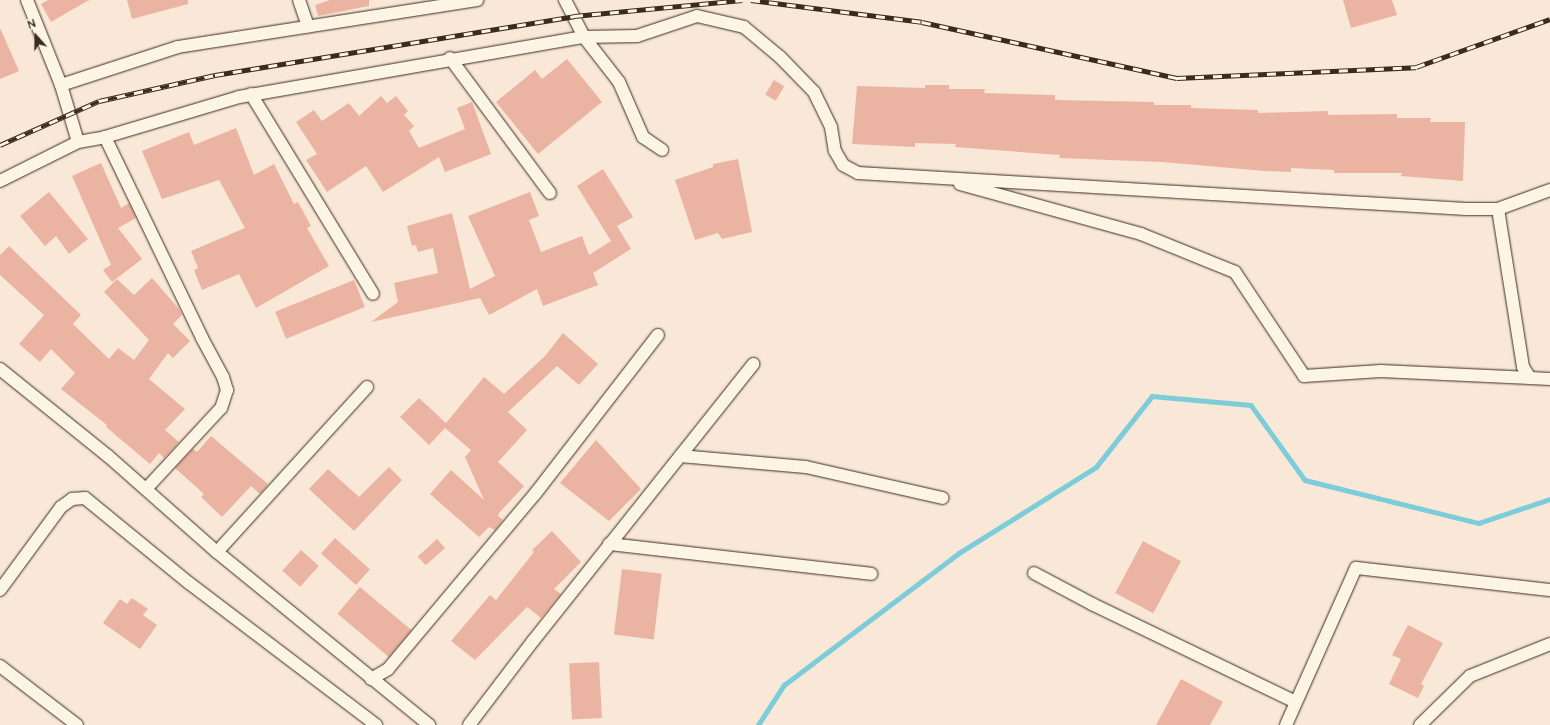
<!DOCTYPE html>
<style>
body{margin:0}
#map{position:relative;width:1550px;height:725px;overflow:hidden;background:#f9e8d7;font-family:"Architects Daughter",sans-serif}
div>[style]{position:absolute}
.stream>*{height:4.5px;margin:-2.25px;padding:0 2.25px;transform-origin:2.25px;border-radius:2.25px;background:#7dccd9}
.building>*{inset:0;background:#ebb3a1;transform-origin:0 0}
.roads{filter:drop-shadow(0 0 1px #3b2a1e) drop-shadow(0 0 1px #3b2a1e)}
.street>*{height:12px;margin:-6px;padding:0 6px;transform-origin:6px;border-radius:6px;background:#fcf5e5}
.rail>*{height:4.5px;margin-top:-2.25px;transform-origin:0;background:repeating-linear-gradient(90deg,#fcf5e5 0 9px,#3b2a1e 0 18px);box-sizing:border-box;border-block:1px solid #3b2a1e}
span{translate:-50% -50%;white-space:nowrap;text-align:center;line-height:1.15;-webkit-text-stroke:3.5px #fcf5e5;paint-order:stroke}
.north{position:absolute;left:16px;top:16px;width:40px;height:40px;-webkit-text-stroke:3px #fcf5e5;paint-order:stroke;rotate:340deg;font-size:11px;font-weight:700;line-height:16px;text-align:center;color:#3b2a1e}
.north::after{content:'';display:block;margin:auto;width:14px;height:18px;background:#3b2a1e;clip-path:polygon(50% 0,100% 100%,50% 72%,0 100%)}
</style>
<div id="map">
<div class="stream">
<div style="left:758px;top:725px;width:48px;rotate:-57deg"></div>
<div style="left:784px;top:685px;width:219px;rotate:-37deg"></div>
<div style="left:959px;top:553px;width:162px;rotate:-32.1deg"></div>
<div style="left:1096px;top:467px;width:90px;rotate:-51.7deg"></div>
<div style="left:1152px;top:396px;width:99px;rotate:5.2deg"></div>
<div style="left:1251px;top:405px;width:92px;rotate:54.2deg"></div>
<div style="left:1305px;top:480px;width:179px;rotate:13.9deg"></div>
<div style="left:1479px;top:523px;width:75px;rotate:-18.7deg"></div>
</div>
<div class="building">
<div style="clip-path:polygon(48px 0,89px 0,51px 22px,41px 4px)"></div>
<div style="clip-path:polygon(127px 0,188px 0,188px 4px,132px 19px)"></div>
<div style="clip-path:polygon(330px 0,369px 0,369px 6px,318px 16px,315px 5px)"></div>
<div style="clip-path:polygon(1343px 0,1392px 0,1397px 15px,1351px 28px)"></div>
<div style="clip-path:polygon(0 28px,19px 71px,0 79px)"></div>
<div style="clip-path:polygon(567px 59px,602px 102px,538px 154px,496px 102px,535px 70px,542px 79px)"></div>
<div style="left:774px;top:80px;width:12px;height:17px;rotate:31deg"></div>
<div style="clip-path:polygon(925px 85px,949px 85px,949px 89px,985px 89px,984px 93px,1055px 95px,1055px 100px,1154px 102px,1154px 105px,1191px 105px,1191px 108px,1258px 110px,1258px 113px,1328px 111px,1328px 115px,1397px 114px,1397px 118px,1431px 118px,1430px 122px,1465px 122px,1463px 181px,1401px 176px,1402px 173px,1334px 173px,1334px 170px,1291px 168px,1291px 172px,1265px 171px,1162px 162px,1059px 158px,1060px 155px,955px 147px,956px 144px,915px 143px,915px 147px,852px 144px,857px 86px,925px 88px)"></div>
<div style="clip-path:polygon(381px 96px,387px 103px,396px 96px,408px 111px,404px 115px,414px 126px,409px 131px,419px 148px,465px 129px,457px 108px,472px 102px,491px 154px,445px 172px,439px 157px,383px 192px,366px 166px,327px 192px,306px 160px,317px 154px,296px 122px,314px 110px,322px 121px,349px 103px,359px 116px)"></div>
<div style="clip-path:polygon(236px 128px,254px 175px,274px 164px,294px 204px,298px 202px,311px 226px,307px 228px,329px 266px,256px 308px,239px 274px,202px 290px,194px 270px,198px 268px,191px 251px,245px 228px,219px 180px,162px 199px,142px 151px,189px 132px,194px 145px)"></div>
<div style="clip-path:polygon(738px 159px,752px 232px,722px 239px,718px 233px,695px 240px,675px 180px,713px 167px,713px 164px)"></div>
<div style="clip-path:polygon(101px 163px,121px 208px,129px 203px,136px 218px,118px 228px,142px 259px,112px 282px,103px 270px,111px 265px,72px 176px)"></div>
<div style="clip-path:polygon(603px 169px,633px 217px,617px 226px,631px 249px,593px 273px,598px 285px,543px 306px,537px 289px,489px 315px,480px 298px,371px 322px,398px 302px,394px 283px,438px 273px,433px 248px,418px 252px,416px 245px,412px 246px,407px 226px,452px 213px,470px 289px,495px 276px,468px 216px,530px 192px,539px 216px,529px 220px,541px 252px,582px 236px,589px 255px,611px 241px,577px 186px)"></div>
<div style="clip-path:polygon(49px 192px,88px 239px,69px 254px,56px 236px,45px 246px,20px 216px)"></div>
<div style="clip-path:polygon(9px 246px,81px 315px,73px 324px,109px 359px,118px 348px,134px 360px,149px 340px,104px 292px,117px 279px,134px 295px,152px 278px,179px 309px,182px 315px,173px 324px,190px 341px,173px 358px,168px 353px,149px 379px,185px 409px,165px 430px,179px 442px,164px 458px,159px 453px,150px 464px,106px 427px,107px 425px,61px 389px,75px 373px,51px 349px,40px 362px,19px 344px,44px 315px,0 275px,0 255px)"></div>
<div style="left:354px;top:280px;width:29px;height:85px;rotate:68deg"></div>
<div style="clip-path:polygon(563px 333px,598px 364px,579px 385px,557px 366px,508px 412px,527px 430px,498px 462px,524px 486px,499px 513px,498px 516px,503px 520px,495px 530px,489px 527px,479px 537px,430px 494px,451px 470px,484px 500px,465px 457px,471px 450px,445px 428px,429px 445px,400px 417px,419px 398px,446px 423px,484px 377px,504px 394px,545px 356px)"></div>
<div style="clip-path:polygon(211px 436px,268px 484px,260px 494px,251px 486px,222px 517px,201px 497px,204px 494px,175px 468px,193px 449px,197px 452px)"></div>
<div style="clip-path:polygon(596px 440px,641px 489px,609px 521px,560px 483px)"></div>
<div style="clip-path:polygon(389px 467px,402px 480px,354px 531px,309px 489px,328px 469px,359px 497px)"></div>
<div style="clip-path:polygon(552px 531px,581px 562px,554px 589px,561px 594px,541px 618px,527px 607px,475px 660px,451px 641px,490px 595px,496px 600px,534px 552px,532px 550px)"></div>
<div style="left:335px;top:538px;width:47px;height:21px;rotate:42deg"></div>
<div style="left:437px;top:539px;width:12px;height:26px;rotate:48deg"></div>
<div style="left:1143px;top:541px;width:43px;height:59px;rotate:28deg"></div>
<div style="left:301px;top:550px;width:24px;height:28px;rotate:42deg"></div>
<div style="left:622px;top:569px;width:40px;height:66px;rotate:7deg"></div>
<div style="left:360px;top:587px;width:67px;height:35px;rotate:40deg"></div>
<div style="clip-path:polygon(132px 598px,148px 609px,143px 615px,157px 625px,140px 649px,103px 623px,120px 599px,127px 604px)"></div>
<div style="clip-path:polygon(1408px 625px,1443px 643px,1421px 684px,1424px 686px,1418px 698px,1389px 684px,1401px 659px,1392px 655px)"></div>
<div style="left:599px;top:662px;width:56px;height:30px;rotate:87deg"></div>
<div style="clip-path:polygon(1181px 679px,1223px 702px,1210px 725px,1156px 725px)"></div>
</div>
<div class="roads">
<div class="street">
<div style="left:27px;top:0;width:92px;rotate:68.2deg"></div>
<div style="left:61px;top:85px;width:59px;rotate:73.4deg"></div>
<div style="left:299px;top:0;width:28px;rotate:71deg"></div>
<div style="left:565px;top:0;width:42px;rotate:62.8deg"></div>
<div style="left:584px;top:37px;width:57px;rotate:52.1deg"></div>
<div style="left:619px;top:82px;width:60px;rotate:66.4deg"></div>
<div style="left:643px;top:137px;width:23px;rotate:34deg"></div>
<div style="left:450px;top:58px;width:168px;rotate:53.5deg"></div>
<div style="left:61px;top:85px;width:123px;rotate:-18deg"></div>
<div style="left:178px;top:47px;width:303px;rotate:-8.9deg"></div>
<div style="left:251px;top:94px;width:234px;rotate:58.6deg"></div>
<div style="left:105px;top:137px;width:223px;rotate:64.2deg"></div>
<div style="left:202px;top:338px;width:44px;rotate:61.7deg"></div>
<div style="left:223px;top:377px;width:14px;rotate:73deg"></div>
<div style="left:227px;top:390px;width:19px;rotate:108deg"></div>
<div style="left:221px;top:408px;width:110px;rotate:132.8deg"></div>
<div style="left:0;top:181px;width:87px;rotate:-26.6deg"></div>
<div style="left:78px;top:142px;width:27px;rotate:-10deg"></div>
<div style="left:105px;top:137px;width:140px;rotate:-16.6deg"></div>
<div style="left:239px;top:97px;width:350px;rotate:-9.9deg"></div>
<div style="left:584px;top:37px;width:53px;rotate:-1.1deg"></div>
<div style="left:637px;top:36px;width:63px;rotate:-18.4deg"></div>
<div style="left:697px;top:16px;width:48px;rotate:13.2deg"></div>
<div style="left:744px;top:27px;width:47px;rotate:39.8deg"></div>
<div style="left:780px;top:57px;width:49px;rotate:45.8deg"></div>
<div style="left:814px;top:92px;width:39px;rotate:64deg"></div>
<div style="left:831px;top:127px;width:24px;rotate:81deg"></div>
<div style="left:835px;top:151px;width:16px;rotate:60deg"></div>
<div style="left:843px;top:165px;width:17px;rotate:28deg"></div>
<div style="left:858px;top:173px;width:609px;rotate:3.39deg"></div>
<div style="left:1466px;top:209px;width:32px"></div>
<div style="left:1498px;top:209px;width:55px;rotate:-20.1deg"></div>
<div style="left:960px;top:184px;width:188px;rotate:15.4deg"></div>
<div style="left:1141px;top:234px;width:101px;rotate:22deg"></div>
<div style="left:1235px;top:272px;width:125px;rotate:56.4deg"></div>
<div style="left:1304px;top:376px;width:77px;rotate:-3.7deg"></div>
<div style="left:1381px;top:371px;width:149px;rotate:2.7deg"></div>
<div style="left:1498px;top:209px;width:160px;rotate:81deg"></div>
<div style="left:1523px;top:367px;width:13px;rotate:58deg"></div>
<div style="left:1530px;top:378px;width:20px;rotate:3deg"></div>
<div style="left:0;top:369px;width:139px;rotate:38.9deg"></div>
<div style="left:108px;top:456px;width:145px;rotate:41.4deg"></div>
<div style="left:217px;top:552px;width:274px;rotate:39.2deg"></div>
<div style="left:680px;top:456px;width:126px;rotate:5deg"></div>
<div style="left:806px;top:467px;width:140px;rotate:12.8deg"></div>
<div style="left:609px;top:544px;width:264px;rotate:6.5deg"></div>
<div style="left:217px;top:552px;width:223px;rotate:-47.7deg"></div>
<div style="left:1034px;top:573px;width:66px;rotate:28.1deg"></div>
<div style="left:1092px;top:604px;width:226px;rotate:25.7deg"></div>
<div style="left:0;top:590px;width:103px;rotate:-53.7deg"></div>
<div style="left:61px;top:507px;width:14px;rotate:-36deg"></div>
<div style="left:72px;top:499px;width:13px;rotate:-4deg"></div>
<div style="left:85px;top:498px;width:134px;rotate:39.3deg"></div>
<div style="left:189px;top:583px;width:235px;rotate:37.2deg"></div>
<div style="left:0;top:666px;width:97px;rotate:37.5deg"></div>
<div style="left:371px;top:679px;width:20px;rotate:-30deg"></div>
<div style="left:388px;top:669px;width:229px;rotate:-50deg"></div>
<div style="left:535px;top:494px;width:201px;rotate:-52.3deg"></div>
<div style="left:469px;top:725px;width:106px;rotate:-52.7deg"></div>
<div style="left:533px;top:641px;width:354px;rotate:-51.5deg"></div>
<div style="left:1286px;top:725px;width:172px;rotate:-66deg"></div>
<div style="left:1356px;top:568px;width:195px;rotate:6.5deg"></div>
<div style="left:1420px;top:725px;width:70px;rotate:-44.4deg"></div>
<div style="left:1470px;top:676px;width:86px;rotate:-21.8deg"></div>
</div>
</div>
<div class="rail">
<div style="left:751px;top:0;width:172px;rotate:7.3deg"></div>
<div style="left:922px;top:22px;width:261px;rotate:12.4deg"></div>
<div style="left:1177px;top:78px;width:239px;rotate:-2.6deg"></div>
<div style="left:1416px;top:67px;width:142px;rotate:-19.7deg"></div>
<div style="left:0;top:145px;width:108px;rotate:-24deg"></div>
<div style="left:99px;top:101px;width:119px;rotate:-12.6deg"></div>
<div style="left:215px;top:75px;width:364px;rotate:-9.3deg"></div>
<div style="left:574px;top:16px;width:169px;rotate:-5.4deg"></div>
</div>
<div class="north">N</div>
</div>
